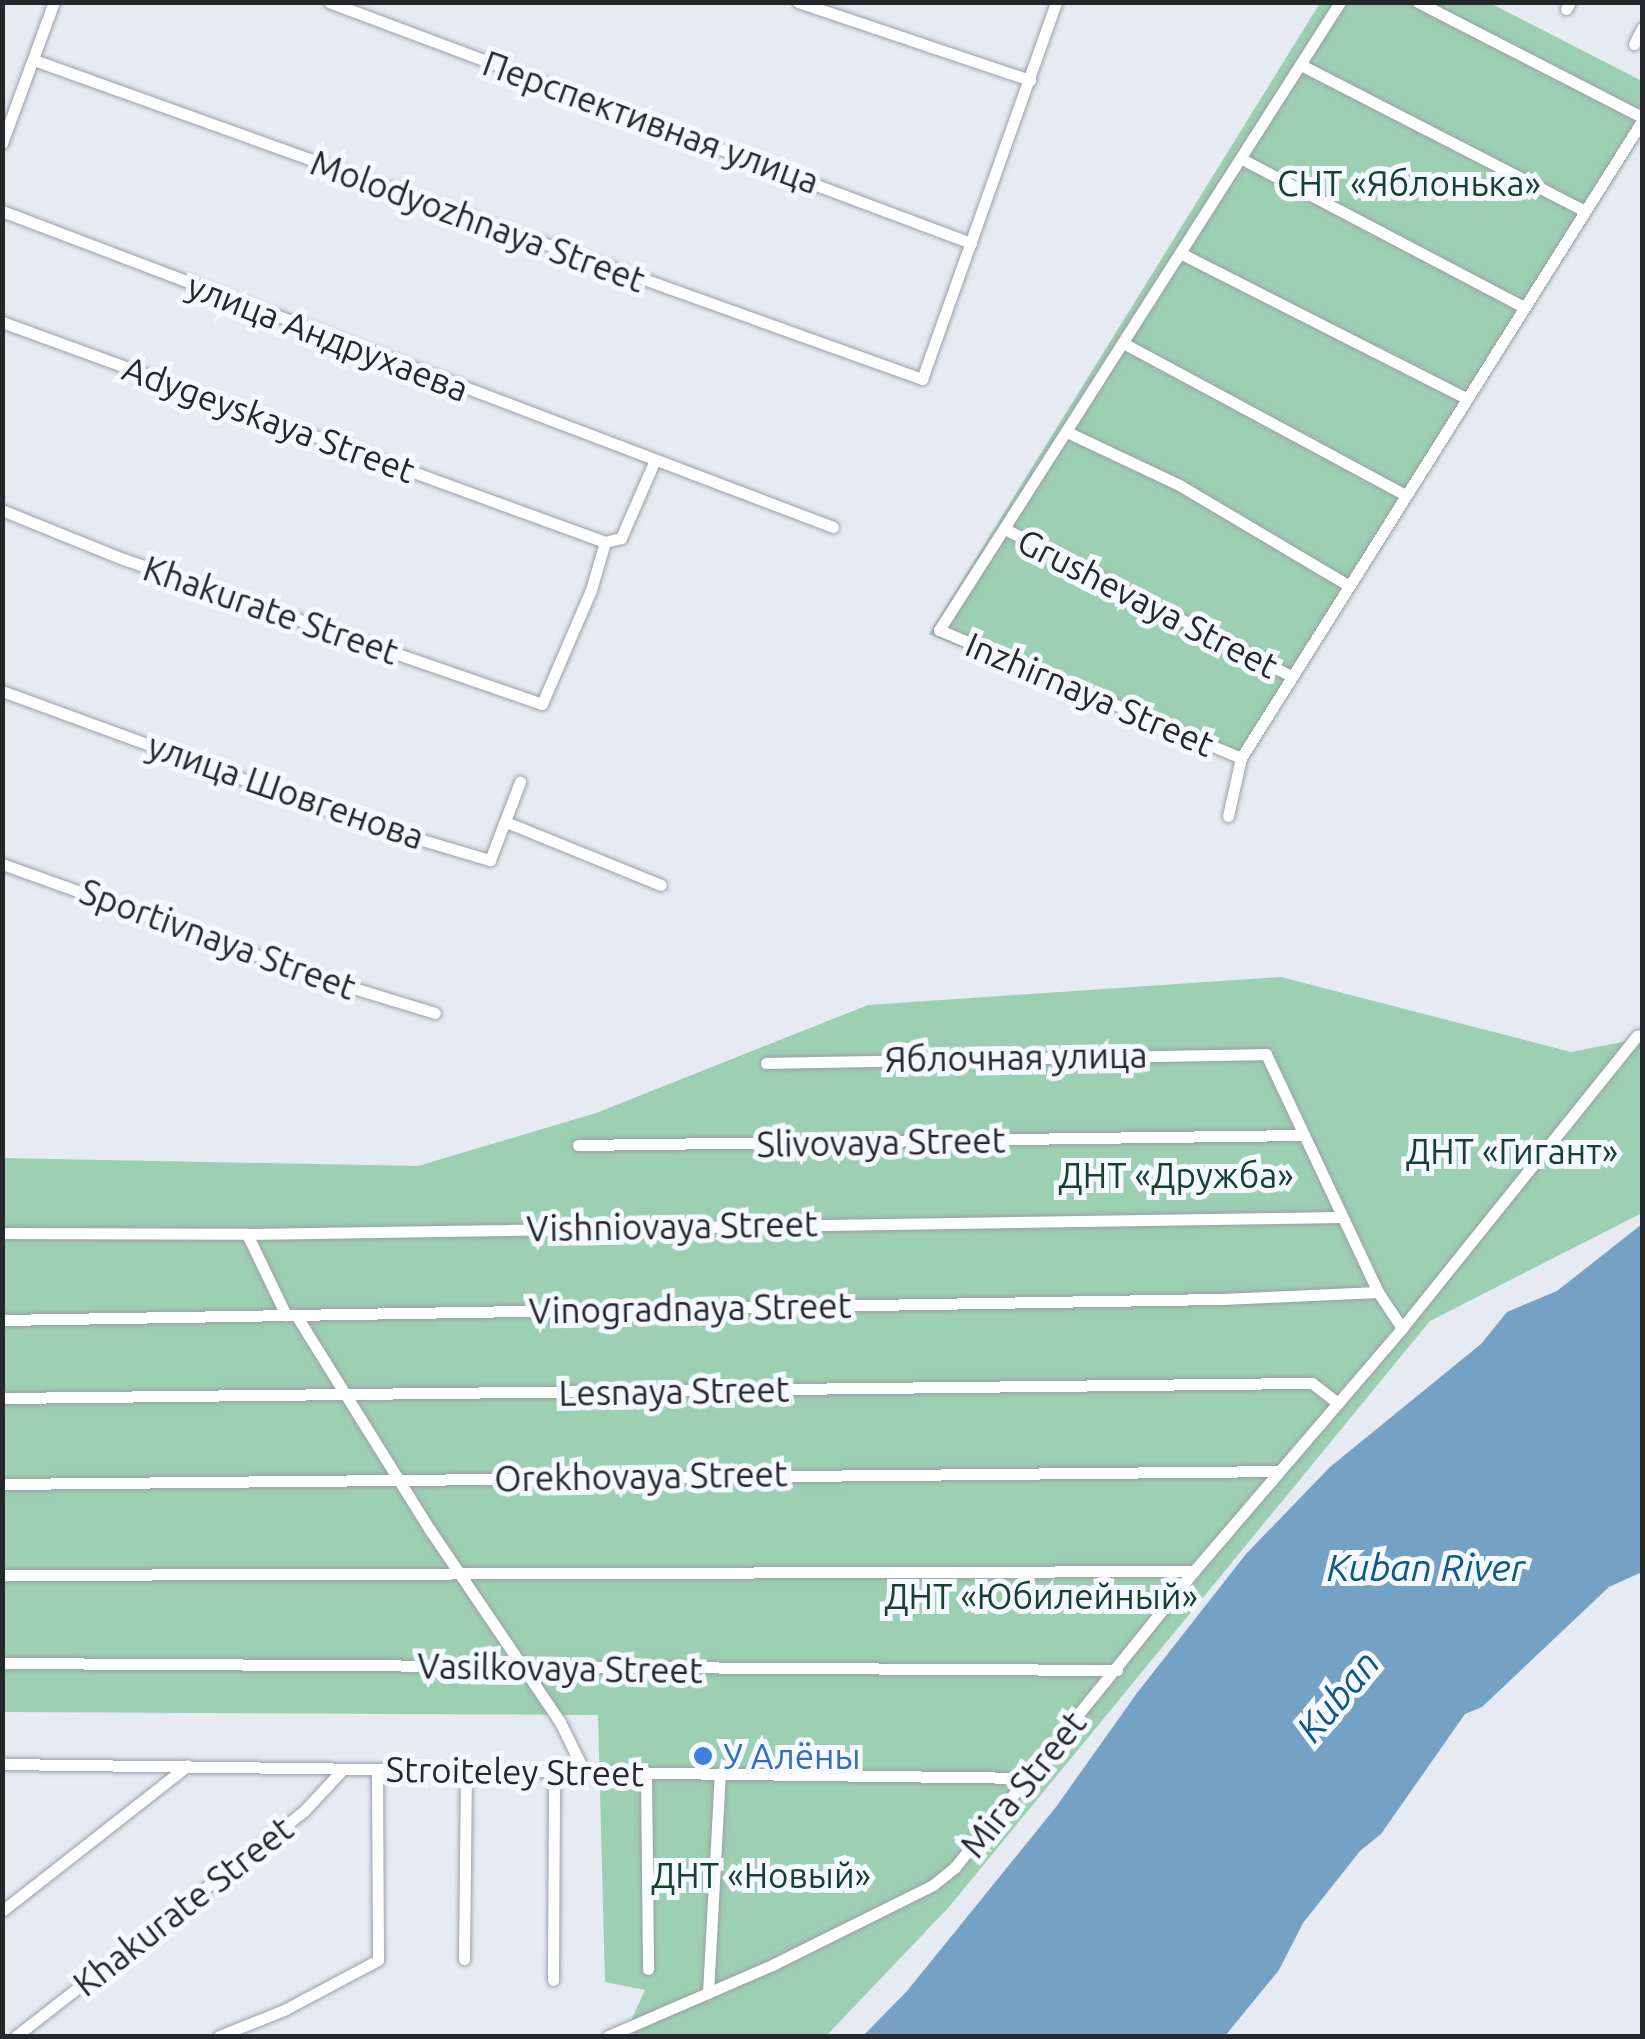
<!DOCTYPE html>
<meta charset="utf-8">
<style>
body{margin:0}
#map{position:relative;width:1645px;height:2039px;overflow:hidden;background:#e6ebf3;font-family:Ubuntu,sans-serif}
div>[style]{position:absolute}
.green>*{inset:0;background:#9dcfb2}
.water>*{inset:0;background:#75a1c4}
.roads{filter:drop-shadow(0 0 2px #9b9fa7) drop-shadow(0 0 2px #9b9fa7)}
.minor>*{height:11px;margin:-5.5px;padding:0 5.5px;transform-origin:5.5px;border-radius:5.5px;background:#fff}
.dots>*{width:28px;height:28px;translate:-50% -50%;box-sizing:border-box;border:5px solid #f4f8ff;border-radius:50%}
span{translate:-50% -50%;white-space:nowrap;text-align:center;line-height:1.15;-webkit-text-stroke:10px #f4f8ff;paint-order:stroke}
.street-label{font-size:35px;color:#26272b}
.park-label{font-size:35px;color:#17412c}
.shop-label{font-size:35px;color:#366cbe}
.left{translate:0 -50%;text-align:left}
.water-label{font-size:38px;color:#0f5886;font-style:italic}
.frame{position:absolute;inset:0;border:5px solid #26272b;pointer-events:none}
</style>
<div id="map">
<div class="green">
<div style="clip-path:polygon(1320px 3px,1490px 3px,1642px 81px,1642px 134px,1242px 765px,929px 634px)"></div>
<div style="clip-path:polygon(1281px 977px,1571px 1052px,1642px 1038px,1642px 1213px,1430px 1321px,949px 1907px,826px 2036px,639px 2036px,627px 2029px,645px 1990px,605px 1982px,598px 1715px,3px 1712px,3px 1158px,418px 1166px,596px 1113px,868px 1005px)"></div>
</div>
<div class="water">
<div style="clip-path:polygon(1642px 1224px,1642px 1572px,1609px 1587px,1482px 1707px,1465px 1714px,1381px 1834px,1360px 1851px,1303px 1923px,1279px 1970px,1225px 2036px,863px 2036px,907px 1991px,1056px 1807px,1137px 1693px,1246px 1554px,1330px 1467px,1481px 1344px,1507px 1312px,1557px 1291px)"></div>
</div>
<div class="roads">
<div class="minor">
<div style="left:329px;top:2px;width:686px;rotate:20.58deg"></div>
<div style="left:798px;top:2px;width:245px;rotate:18.6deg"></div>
<div style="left:1418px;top:2px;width:252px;rotate:27.2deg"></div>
<div style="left:1566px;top:9px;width:8px;rotate:-60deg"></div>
<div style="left:1634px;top:44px;width:18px;rotate:-63deg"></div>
<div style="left:34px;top:60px;width:944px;rotate:19.76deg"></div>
<div style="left:922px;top:379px;width:400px;rotate:-70.4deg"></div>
<div style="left:1301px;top:65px;width:319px;rotate:27.2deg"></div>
<div style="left:2px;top:143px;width:150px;rotate:-69.8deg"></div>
<div style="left:1242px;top:159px;width:318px;rotate:27.7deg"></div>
<div style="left:2px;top:211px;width:889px;rotate:20.82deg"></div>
<div style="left:1182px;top:254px;width:318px;rotate:26.9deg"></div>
<div style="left:2px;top:322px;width:642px;rotate:20.04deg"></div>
<div style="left:605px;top:542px;width:50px;rotate:106.3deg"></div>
<div style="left:591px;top:590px;width:124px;rotate:113.3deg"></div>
<div style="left:542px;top:704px;width:443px;rotate:-160.9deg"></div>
<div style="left:123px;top:559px;width:131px;rotate:-158deg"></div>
<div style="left:1125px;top:344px;width:319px;rotate:28.3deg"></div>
<div style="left:1067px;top:432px;width:126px;rotate:25.3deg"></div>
<div style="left:1181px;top:486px;width:194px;rotate:30.7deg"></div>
<div style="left:1005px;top:529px;width:322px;rotate:27.2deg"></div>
<div style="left:605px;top:542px;width:16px;rotate:-14deg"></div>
<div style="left:621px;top:538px;width:83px;rotate:-66.5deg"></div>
<div style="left:2px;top:691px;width:379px;rotate:20.1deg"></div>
<div style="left:358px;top:821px;width:138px;rotate:16.5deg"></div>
<div style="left:490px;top:860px;width:84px;rotate:-69deg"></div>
<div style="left:1241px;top:758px;width:328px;rotate:-157deg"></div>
<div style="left:939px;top:630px;width:745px;rotate:-57.44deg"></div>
<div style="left:1228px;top:816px;width:59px;rotate:-77.4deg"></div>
<div style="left:1241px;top:758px;width:753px;rotate:-57.81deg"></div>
<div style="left:506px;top:822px;width:167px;rotate:22.1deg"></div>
<div style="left:2px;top:864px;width:339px;rotate:19.7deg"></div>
<div style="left:321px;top:978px;width:119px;rotate:17.1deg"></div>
<div style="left:766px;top:1063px;width:500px;rotate:-1.03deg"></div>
<div style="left:1266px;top:1054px;width:263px;rotate:64.8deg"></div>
<div style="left:1378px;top:1292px;width:43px;rotate:56.3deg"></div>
<div style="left:578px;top:1145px;width:726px;rotate:-0.79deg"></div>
<div style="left:2px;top:1233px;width:245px;rotate:0.2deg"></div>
<div style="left:247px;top:1234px;width:1094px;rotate:-0.89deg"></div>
<div style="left:247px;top:1234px;width:90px;rotate:64.3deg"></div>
<div style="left:296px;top:1315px;width:253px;rotate:58.1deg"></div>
<div style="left:430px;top:1530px;width:232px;rotate:55.9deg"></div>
<div style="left:560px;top:1722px;width:57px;rotate:63.9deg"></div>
<div style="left:2px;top:1320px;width:1220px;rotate:-0.99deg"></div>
<div style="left:1222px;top:1299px;width:156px;rotate:-2.6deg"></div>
<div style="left:2px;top:1398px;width:1310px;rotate:-0.66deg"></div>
<div style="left:1312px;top:1383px;width:33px;rotate:38deg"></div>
<div style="left:2px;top:1484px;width:1277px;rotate:-0.58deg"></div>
<div style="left:2px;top:1575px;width:1192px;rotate:-0.19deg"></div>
<div style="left:2px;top:1663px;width:1115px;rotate:0.36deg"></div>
<div style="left:2px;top:1764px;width:1026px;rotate:0.78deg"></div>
<div style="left:646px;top:1772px;width:197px;rotate:89.4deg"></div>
<div style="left:2px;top:1911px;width:236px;rotate:-38.1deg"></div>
<div style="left:464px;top:1959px;width:186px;rotate:-89.4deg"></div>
<div style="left:553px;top:1980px;width:207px;rotate:-89.7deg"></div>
<div style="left:708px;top:1993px;width:220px;rotate:-86.9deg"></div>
<div style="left:16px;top:2036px;width:365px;rotate:-38deg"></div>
<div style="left:304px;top:1811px;width:57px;rotate:-47.1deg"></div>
<div style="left:219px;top:2036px;width:70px;rotate:-21.8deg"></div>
<div style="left:284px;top:2010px;width:106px;rotate:-28deg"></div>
<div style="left:378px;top:1960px;width:191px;rotate:-90.3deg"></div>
<div style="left:608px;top:2036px;width:181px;rotate:-23.4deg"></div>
<div style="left:774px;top:1964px;width:178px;rotate:-26.4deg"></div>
<div style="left:933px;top:1885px;width:28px;rotate:-39deg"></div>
<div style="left:955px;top:1867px;width:380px;rotate:-51.1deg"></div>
<div style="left:1194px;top:1571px;width:320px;rotate:-49.4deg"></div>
<div style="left:1402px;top:1328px;width:375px;rotate:-51.2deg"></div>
<div style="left:1637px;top:1036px;width:5px;rotate:-11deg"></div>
</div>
</div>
<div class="dots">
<div style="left:703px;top:1756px;background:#3f7fe0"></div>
</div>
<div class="street-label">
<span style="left:651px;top:122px;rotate:20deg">Перспективная улица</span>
<span style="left:478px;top:221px;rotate:20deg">Molodyozhnaya Street</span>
<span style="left:328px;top:337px;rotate:21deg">улица Андрухаева</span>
<span style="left:269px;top:419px;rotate:20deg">Adygeyskaya Street</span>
<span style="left:1148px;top:603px;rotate:27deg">Grushevaya Street</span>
<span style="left:271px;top:610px;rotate:19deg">Khakurate Street</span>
<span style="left:1090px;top:694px;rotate:23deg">Inzhirnaya Street</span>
<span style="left:286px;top:791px;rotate:19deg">улица Шовгенова</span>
<span style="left:218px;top:939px;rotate:20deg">Sportivnaya Street</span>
<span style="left:1016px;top:1057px;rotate:-1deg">Яблочная улица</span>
<span style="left:881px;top:1142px;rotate:-1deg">Slivovaya Street</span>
<span style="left:672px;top:1226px;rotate:-1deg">Vishniovaya Street</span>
<span style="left:690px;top:1308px;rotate:-1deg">Vinogradnaya Street</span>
<span style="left:674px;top:1391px;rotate:-1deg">Lesnaya Street</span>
<span style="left:641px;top:1476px;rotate:-1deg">Orekhovaya Street</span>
<span style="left:560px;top:1668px;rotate:1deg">Vasilkovaya Street</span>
<span style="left:515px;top:1771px;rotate:1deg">Stroiteley Street</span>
<span style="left:1023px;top:1784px;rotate:-51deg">Mira Street</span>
<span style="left:183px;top:1906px;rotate:-38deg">Khakurate Street</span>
</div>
<div class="park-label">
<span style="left:1409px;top:183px">СНТ «Яблонька»</span>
<span style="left:1512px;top:1151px">ДНТ «Гигант»</span>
<span style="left:1176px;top:1175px">ДНТ «Дружба»</span>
<span style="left:1041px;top:1596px">ДНТ «Юбилейный»</span>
<span style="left:761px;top:1875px">ДНТ «Новый»</span>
</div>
<div class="shop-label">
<span class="left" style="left:723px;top:1756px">У Алёны</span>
</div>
<div class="water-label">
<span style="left:1426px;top:1568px">Kuban River</span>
<span style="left:1338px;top:1696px;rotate:-50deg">Kuban</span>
</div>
<div class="frame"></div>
</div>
